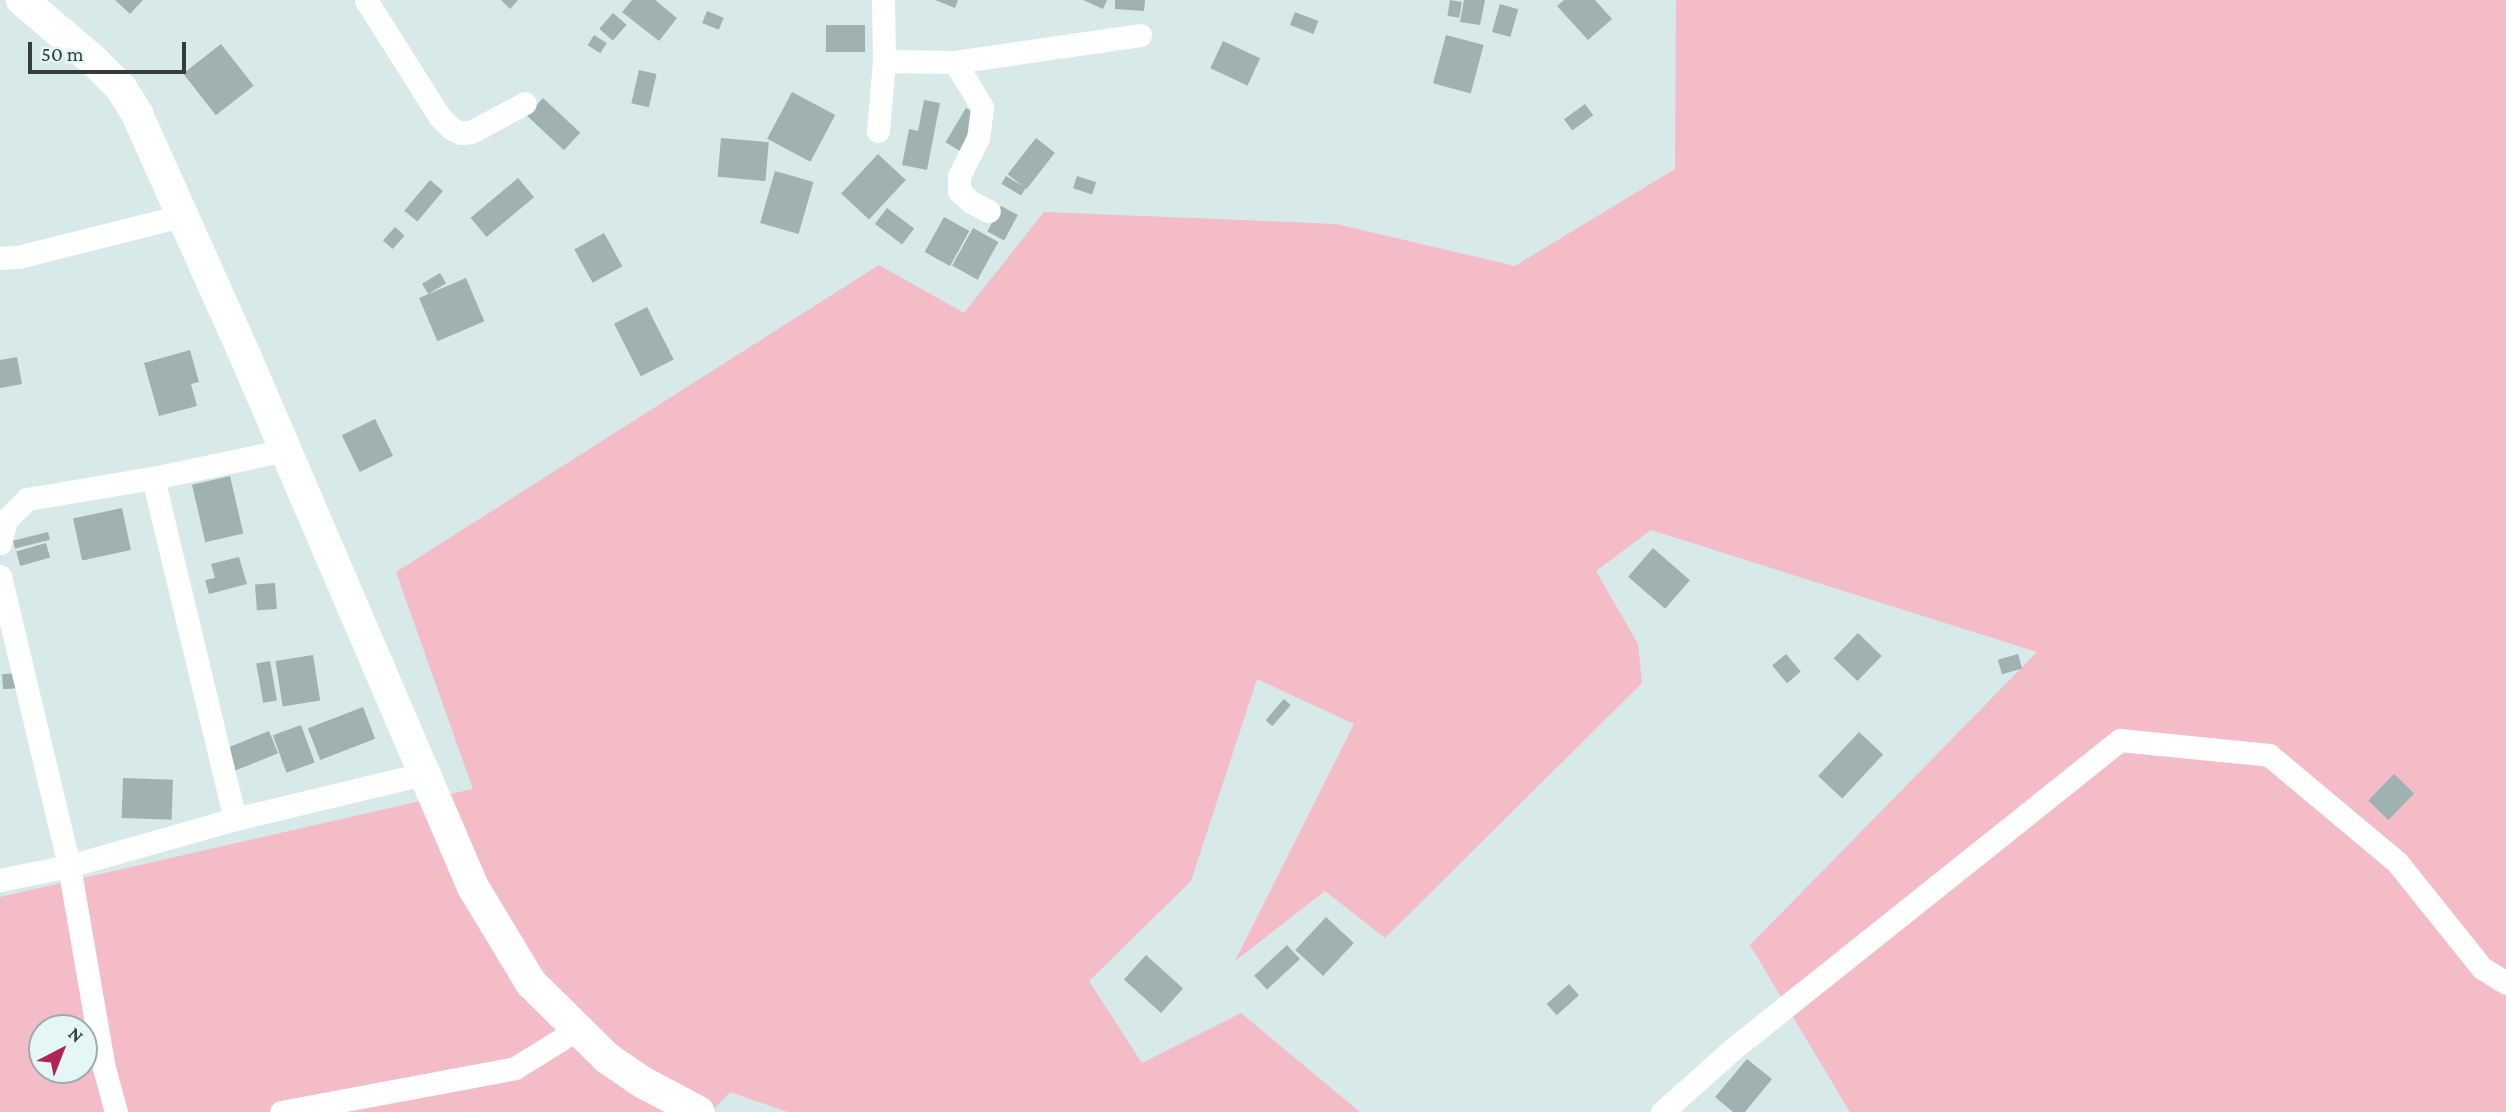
<!DOCTYPE html>
<style>
body{margin:0}
#map{position:relative;width:2506px;height:1112px;overflow:hidden;background:#d7e9e8;font-family:"Crimson Pro",serif}
div>[style]{position:absolute}
.green>*{inset:0;background:#f3bcc6}
.building>*{inset:0;background:#9fb1b0;transform-origin:0 0}
.street>*{height:23px;margin:-11.5px;padding:0 11.5px;transform-origin:11.5px;border-radius:11.5px;background:#fff}
.secondary>*{height:32px;margin:-16px;padding:0 16px;transform-origin:16px;border-radius:16px;background:#fff}
span{translate:-50% -50%;white-space:nowrap;text-align:center;line-height:1.15;-webkit-text-stroke:5px #e4f7f6;paint-order:stroke}
.north{position:absolute;left:28px;top:1014px;width:70px;height:70px;box-sizing:border-box;background:#e4f7f6;border:2px solid #9eacac;border-radius:50%;rotate:42deg;font-size:19px;font-weight:700;line-height:28px;text-align:center;color:#353c3c}
.north::after{content:'';display:block;margin:auto;width:24px;height:32px;background:#b22355;clip-path:polygon(50% 0,100% 100%,50% 72%,0 100%)}
.scale{position:absolute;left:28px;top:42px;width:158px;height:32px;box-sizing:border-box;border:4px solid #353c3c;border-top:0;padding-left:9px;font-size:21px;line-height:24px;white-space:nowrap;color:#353c3c;-webkit-text-stroke:5px #e4f7f6;paint-order:stroke}
</style>
<div id="map">
<div class="green">
<div style="clip-path:polygon(evenodd,1676px 0,2506px 0,2506px 1112px,1850px 1112px,1750px 945px,2037px 652px,1651px 530px,1596px 571px,1638px 644px,1642px 683px,1385px 938px,1325px 891px,1235px 961px,1354px 724px,1257px 679px,1191px 881px,1089px 981px,1142px 1063px,1241px 1013px,1360px 1112px,788px 1112px,730px 1092px,711px 1112px,0 1112px,0 897px,473px 789px,396px 572px,879px 265px,964px 313px,1044px 212px,1336px 224px,1515px 266px,1675px 169px,1676px 0,42px 1028px,84px 1028px,84px 1070px,42px 1070px,42px 1028px)"></div>
</div>
<div class="building">
<div style="clip-path:polygon(115px 0,143px 0,130px 14px)"></div>
<div style="clip-path:polygon(501px 0,518px 0,510px 9px)"></div>
<div style="clip-path:polygon(632px 0,655px 0,677px 18px,659px 41px,622px 12px)"></div>
<div style="clip-path:polygon(935px 0,958px 0,955px 8px)"></div>
<div style="clip-path:polygon(1083px 0,1107px 0,1103px 9px)"></div>
<div style="clip-path:polygon(1115px 0,1145px 0,1144px 11px,1115px 9px)"></div>
<div style="left:1450px;top:0;width:12px;height:16px;rotate:9deg"></div>
<div style="clip-path:polygon(1464px 0,1485px 0,1480px 25px,1460px 22px)"></div>
<div style="clip-path:polygon(1564px 0,1595px 0,1612px 19px,1588px 40px,1557px 6px)"></div>
<div style="left:1500px;top:4px;width:19px;height:29px;rotate:16deg"></div>
<div style="left:707px;top:11px;width:18px;height:13px;rotate:22deg"></div>
<div style="left:1295px;top:12px;width:25px;height:14px;rotate:21deg"></div>
<div style="left:613px;top:13px;width:18px;height:21px;rotate:41deg"></div>
<div style="left:826px;top:25px;width:39px;height:27px"></div>
<div style="left:594px;top:35px;width:15px;height:12px;rotate:32deg"></div>
<div style="left:1446px;top:35px;width:39px;height:50px;rotate:15deg"></div>
<div style="left:1223px;top:41px;width:41px;height:30px;rotate:25deg"></div>
<div style="left:221px;top:44px;width:53px;height:48px;rotate:52deg"></div>
<div style="left:639px;top:70px;width:18px;height:34px;rotate:13deg"></div>
<div style="left:792px;top:92px;width:49px;height:53px;rotate:28deg"></div>
<div style="left:543px;top:98px;width:51px;height:24px;rotate:43deg"></div>
<div style="clip-path:polygon(924px 100px,940px 103px,927px 170px,902px 165px,909px 129px,918px 131px)"></div>
<div style="left:1585px;top:104px;width:14px;height:26px;rotate:54deg"></div>
<div style="left:966px;top:108px;width:17px;height:40px;rotate:31deg"></div>
<div style="left:721px;top:138px;width:48px;height:39px;rotate:5deg"></div>
<div style="left:1036px;top:138px;width:24px;height:46px;rotate:38deg"></div>
<div style="left:878px;top:154px;width:38px;height:54px;rotate:43deg"></div>
<div style="left:775px;top:171px;width:40px;height:54px;rotate:16deg"></div>
<div style="left:1006px;top:176px;width:23px;height:9px;rotate:31deg"></div>
<div style="left:1077px;top:176px;width:20px;height:13px;rotate:18deg"></div>
<div style="left:518px;top:178px;width:25px;height:62px;rotate:50deg"></div>
<div style="left:430px;top:180px;width:17px;height:40px;rotate:40deg"></div>
<div style="left:1001px;top:206px;width:19px;height:29px;rotate:28deg"></div>
<div style="left:887px;top:208px;width:34px;height:20px;rotate:37deg"></div>
<div style="left:944px;top:217px;width:29px;height:40px;rotate:29deg"></div>
<div style="left:395px;top:227px;width:13px;height:18px;rotate:42deg"></div>
<div style="left:973px;top:228px;width:29px;height:43px;rotate:29deg"></div>
<div style="left:604px;top:233px;width:38px;height:34px;rotate:61deg"></div>
<div style="left:440px;top:273px;width:12px;height:21px;rotate:59deg"></div>
<div style="left:466px;top:278px;width:47px;height:51px;rotate:67deg"></div>
<div style="left:647px;top:307px;width:59px;height:37px;rotate:63deg"></div>
<div style="clip-path:polygon(190px 350px,199px 382px,191px 384px,197px 406px,159px 416px,144px 363px)"></div>
<div style="clip-path:polygon(17px 357px,22px 384px,0 388px,0 360px)"></div>
<div style="left:375px;top:419px;width:41px;height:37px;rotate:64deg"></div>
<div style="left:230px;top:476px;width:59px;height:39px;rotate:77deg"></div>
<div style="left:122px;top:508px;width:43px;height:50px;rotate:78deg"></div>
<div style="left:48px;top:532px;width:8px;height:36px;rotate:76deg"></div>
<div style="left:46px;top:543px;width:15px;height:31px;rotate:74deg"></div>
<div style="left:1653px;top:548px;width:49px;height:38px;rotate:41deg"></div>
<div style="clip-path:polygon(239px 557px,247px 584px,209px 594px,205px 580px,215px 578px,211px 564px)"></div>
<div style="left:275px;top:583px;width:26px;height:20px;rotate:86deg"></div>
<div style="left:1858px;top:633px;width:33px;height:35px;rotate:44deg"></div>
<div style="left:1786px;top:654px;width:23px;height:18px;rotate:50deg"></div>
<div style="left:2018px;top:654px;width:15px;height:21px;rotate:74deg"></div>
<div style="left:313px;top:655px;width:46px;height:38px;rotate:81deg"></div>
<div style="left:270px;top:661px;width:40px;height:14px;rotate:80deg"></div>
<div style="left:19px;top:673px;width:15px;height:17px;rotate:86deg"></div>
<div style="left:1284px;top:699px;width:9px;height:28px;rotate:41deg"></div>
<div style="left:363px;top:707px;width:34px;height:59px;rotate:69deg"></div>
<div style="left:301px;top:725px;width:40px;height:30px;rotate:70deg"></div>
<div style="left:269px;top:731px;width:24px;height:51px;rotate:68deg"></div>
<div style="left:1859px;top:732px;width:33px;height:60px;rotate:43deg"></div>
<div style="left:2394px;top:774px;width:28px;height:37px;rotate:44deg"></div>
<div style="left:123px;top:778px;width:50px;height:40px;rotate:2deg"></div>
<div style="left:1326px;top:917px;width:38px;height:45px;rotate:43deg"></div>
<div style="left:1287px;top:945px;width:19px;height:45px;rotate:47deg"></div>
<div style="left:1146px;top:955px;width:50px;height:33px;rotate:42deg"></div>
<div style="left:1569px;top:984px;width:15px;height:30px;rotate:48deg"></div>
<div style="clip-path:polygon(1747px 1059px,1772px 1079px,1745px 1112px,1733px 1112px,1715px 1097px)"></div>
</div>
<div class="street">
<div style="left:366px;top:0;width:137px;rotate:57.8deg"></div>
<div style="left:439px;top:116px;width:17px;rotate:45deg"></div>
<div style="left:451px;top:128px;width:11px;rotate:27deg"></div>
<div style="left:461px;top:133px;width:10px;rotate:-6deg"></div>
<div style="left:471px;top:132px;width:61px;rotate:-28.2deg"></div>
<div style="left:884px;top:61px;width:71px;rotate:0.8deg"></div>
<div style="left:955px;top:62px;width:187px;rotate:-8.3deg"></div>
<div style="left:955px;top:62px;width:52px;rotate:59deg"></div>
<div style="left:982px;top:107px;width:31px;rotate:97deg"></div>
<div style="left:978px;top:138px;width:42px;rotate:116.6deg"></div>
<div style="left:959px;top:176px;width:15px;rotate:90deg"></div>
<div style="left:959px;top:191px;width:16px;rotate:43deg"></div>
<div style="left:971px;top:202px;width:20px;rotate:27deg"></div>
<div style="left:878px;top:131px;width:70px;rotate:-85.1deg"></div>
<div style="left:884px;top:61px;width:61px;rotate:-90.9deg"></div>
<div style="left:0;top:258px;width:18px;rotate:-3deg"></div>
<div style="left:18px;top:257px;width:168px;rotate:-14.1deg"></div>
<div style="left:153px;top:478px;width:351px;rotate:76.5deg"></div>
<div style="left:0;top:543px;width:24px;rotate:-75deg"></div>
<div style="left:6px;top:520px;width:30px;rotate:-45deg"></div>
<div style="left:27px;top:499px;width:128px;rotate:-9.5deg"></div>
<div style="left:153px;top:478px;width:136px;rotate:-11.9deg"></div>
<div style="left:0;top:576px;width:298px;rotate:76.6deg"></div>
<div style="left:69px;top:866px;width:205px;rotate:80.2deg"></div>
<div style="left:104px;top:1068px;width:46px;rotate:74.7deg"></div>
<div style="left:0;top:880px;width:70px;rotate:-11.5deg"></div>
<div style="left:69px;top:866px;width:173px;rotate:-15.8deg"></div>
<div style="left:235px;top:819px;width:193px;rotate:-13.5deg"></div>
<div style="left:281px;top:1112px;width:238px;rotate:-10.6deg"></div>
<div style="left:515px;top:1068px;width:72px;rotate:-31.9deg"></div>
<div style="left:1662px;top:1112px;width:96px;rotate:-41.6deg"></div>
<div style="left:1734px;top:1048px;width:494px;rotate:-38.6deg"></div>
<div style="left:2120px;top:740px;width:150px;rotate:5.7deg"></div>
<div style="left:2269px;top:755px;width:167px;rotate:39.9deg"></div>
<div style="left:2397px;top:862px;width:136px;rotate:51.3deg"></div>
<div style="left:2482px;top:968px;width:28px;rotate:32deg"></div>
</div>
<div class="secondary">
<div style="left:22px;top:0;width:93px;rotate:40.2deg"></div>
<div style="left:93px;top:60px;width:40px;rotate:45deg"></div>
<div style="left:121px;top:88px;width:31px;rotate:58deg"></div>
<div style="left:137px;top:114px;width:269px;rotate:65.9deg"></div>
<div style="left:247px;top:360px;width:573px;rotate:66.79deg"></div>
<div style="left:473px;top:887px;width:112px;rotate:58.9deg"></div>
<div style="left:531px;top:983px;width:107px;rotate:44.6deg"></div>
<div style="left:607px;top:1058px;width:42px;rotate:34.4deg"></div>
<div style="left:642px;top:1082px;width:64px;rotate:27.8deg"></div>
</div>
<div class="north">N</div>
<div class="scale">50 m</div>
</div>
